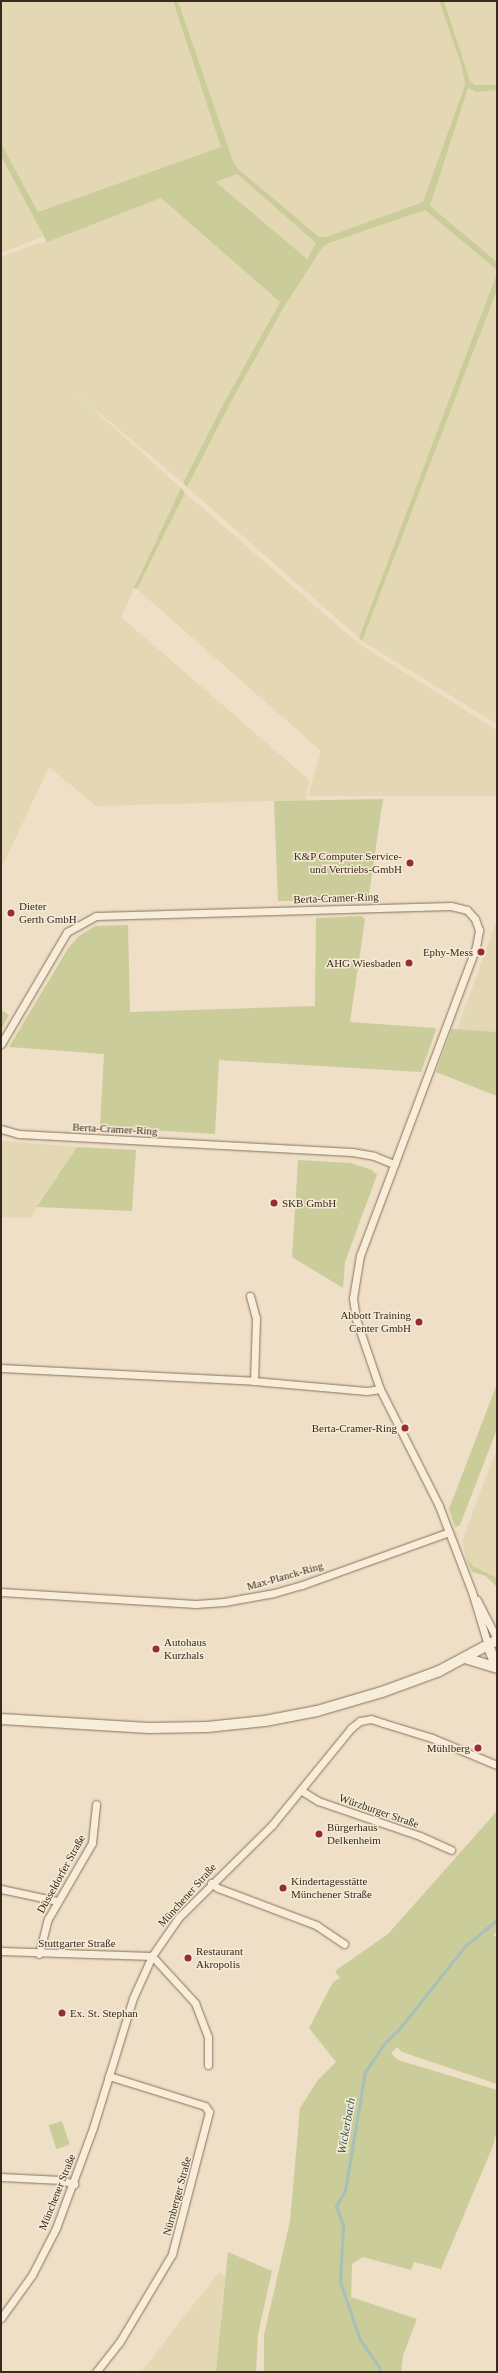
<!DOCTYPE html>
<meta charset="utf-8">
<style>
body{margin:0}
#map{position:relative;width:498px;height:2373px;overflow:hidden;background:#eedfc6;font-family:"Times New Roman",serif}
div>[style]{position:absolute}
.farmland>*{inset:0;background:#e3d8b3}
.green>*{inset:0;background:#cacc99;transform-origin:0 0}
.stream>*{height:2.5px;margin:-1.25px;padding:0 1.25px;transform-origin:1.25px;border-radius:1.25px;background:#a7c1b8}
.roads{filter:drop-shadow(0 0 1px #89705c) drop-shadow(0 0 1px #89705c)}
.minor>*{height:7px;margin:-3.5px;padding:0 3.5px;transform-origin:3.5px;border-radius:3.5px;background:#f8edd9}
.secondary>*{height:10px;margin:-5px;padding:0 5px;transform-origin:5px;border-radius:5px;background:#f8edd9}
.dots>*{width:11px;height:11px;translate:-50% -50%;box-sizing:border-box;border:2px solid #f5ead5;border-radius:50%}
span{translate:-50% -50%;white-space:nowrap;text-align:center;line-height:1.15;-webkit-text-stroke:3px #f5ead5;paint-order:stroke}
.poi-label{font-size:11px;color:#392a1f}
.right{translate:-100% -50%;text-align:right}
.left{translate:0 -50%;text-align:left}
.street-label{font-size:11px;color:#392a1f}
.water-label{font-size:12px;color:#2f5953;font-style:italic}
.frame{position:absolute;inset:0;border:2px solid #392a1f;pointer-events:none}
</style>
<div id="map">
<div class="farmland">
<div style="clip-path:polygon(1px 1px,173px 1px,222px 147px,38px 212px,1px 143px)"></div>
<div style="clip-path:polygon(178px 1px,439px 1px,461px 64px,465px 85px,423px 203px,325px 237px,319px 237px,237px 168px,233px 161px)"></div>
<div style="clip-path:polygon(444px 1px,497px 1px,497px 85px,475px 85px,470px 81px)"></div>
<div style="clip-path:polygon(468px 88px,476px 92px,497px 90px,497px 262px,430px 207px)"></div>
<div style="clip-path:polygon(1px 156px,44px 236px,1px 253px)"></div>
<div style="clip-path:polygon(236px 173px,316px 243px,307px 259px,216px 182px)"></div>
<div style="clip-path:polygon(161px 198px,280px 302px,226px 399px,183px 483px,72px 390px,181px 488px,121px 617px,309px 780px,306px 797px,308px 800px,96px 806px,49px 767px,1px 869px,1px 257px)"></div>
<div style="clip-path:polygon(425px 210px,497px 270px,497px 273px,359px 638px,187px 487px,231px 402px,284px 307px,322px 248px,329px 243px)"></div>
<div style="clip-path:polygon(497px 290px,497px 724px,362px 641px)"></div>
<div style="clip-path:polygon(185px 493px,359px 644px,497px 730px,497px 796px,308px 796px,321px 751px,137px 589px)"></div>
<div style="clip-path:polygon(497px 920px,497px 1032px,457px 1030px)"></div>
<div style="clip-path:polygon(1px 1141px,77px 1147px,30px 1218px,1px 1217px)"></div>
<div style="clip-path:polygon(497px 1448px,497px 1578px,473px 1566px,466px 1558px,462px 1541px)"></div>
<div style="clip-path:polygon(219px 2272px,225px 2276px,216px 2372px,141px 2372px)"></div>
</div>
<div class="green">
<div style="clip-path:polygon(evenodd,173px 1px,178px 1px,233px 161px,237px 168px,319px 237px,326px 237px,423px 202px,465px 85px,461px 64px,439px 1px,444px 1px,470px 81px,475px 85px,497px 85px,497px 90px,476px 92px,468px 88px,430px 206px,497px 262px,497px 270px,425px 210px,329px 243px,322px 248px,284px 307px,231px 402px,187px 487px,183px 483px,226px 399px,280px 302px,161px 198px,47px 242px,1px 156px,1px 143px,38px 212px,221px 147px,173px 1px,237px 174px,316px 243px,307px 259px,216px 182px,237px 174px)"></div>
<div style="clip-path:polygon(497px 273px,497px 290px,362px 641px,359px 638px)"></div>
<div style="clip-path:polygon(181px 488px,185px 493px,137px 589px,134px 588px)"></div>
<div style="clip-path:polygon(383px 799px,368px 901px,278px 901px,274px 801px)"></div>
<div style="clip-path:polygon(362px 916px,365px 919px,350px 1022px,435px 1028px,436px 1030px,421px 1072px,219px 1060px,215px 1134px,100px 1127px,104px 1054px,9px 1047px,69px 947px,79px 936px,95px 926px,128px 925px,130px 1012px,315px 1006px,316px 918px)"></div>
<div style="clip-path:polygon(1px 1010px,9px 1015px,1px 1030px)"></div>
<div style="clip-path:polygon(452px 1029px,497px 1032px,497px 1096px,436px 1072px)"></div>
<div style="clip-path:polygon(77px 1147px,136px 1150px,132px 1211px,37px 1207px)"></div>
<div style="clip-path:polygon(298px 1160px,351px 1163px,372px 1170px,377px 1175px,345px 1262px,343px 1288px,292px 1257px)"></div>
<div style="clip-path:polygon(497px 1384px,497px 1429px,460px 1525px,455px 1527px,449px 1509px)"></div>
<div style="clip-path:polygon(466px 1558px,473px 1566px,497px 1578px,497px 1587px,486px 1576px,472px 1572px)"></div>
<div style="clip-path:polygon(497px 1811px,497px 1932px,493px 1935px,497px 1937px,497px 2084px,402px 2052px,397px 2047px,391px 2053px,398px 2060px,497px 2090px,497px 2130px,493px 2146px,441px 2269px,414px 2262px,411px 2270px,363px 2257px,352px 2264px,351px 2297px,417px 2319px,403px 2355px,401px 2372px,264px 2372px,264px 2335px,290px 2221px,300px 2108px,318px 2080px,336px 2062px,309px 2028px,333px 1982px,340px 1978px,335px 1971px,388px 1934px)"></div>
<div style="left:62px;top:2121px;width:25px;height:14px;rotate:72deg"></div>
<div style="clip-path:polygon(228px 2252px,272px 2271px,258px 2334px,256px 2372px,216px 2372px)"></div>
</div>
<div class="stream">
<div style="left:380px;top:2372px;width:5px;rotate:-101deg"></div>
<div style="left:379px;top:2367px;width:33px;rotate:-125deg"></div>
<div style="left:360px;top:2340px;width:61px;rotate:-109deg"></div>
<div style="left:340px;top:2282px;width:56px;rotate:-86.9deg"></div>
<div style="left:343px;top:2226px;width:21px;rotate:-109deg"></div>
<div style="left:336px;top:2206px;width:17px;rotate:-59deg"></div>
<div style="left:345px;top:2191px;width:121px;rotate:-80.5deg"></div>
<div style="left:365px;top:2072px;width:32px;rotate:-56deg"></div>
<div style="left:383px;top:2045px;width:24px;rotate:-45deg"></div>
<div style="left:400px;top:2028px;width:105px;rotate:-51.6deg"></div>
<div style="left:465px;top:1946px;width:41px;rotate:-39.1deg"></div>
</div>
<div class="roads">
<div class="minor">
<div style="left:1px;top:1044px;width:130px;rotate:-59.5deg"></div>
<div style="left:67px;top:932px;width:33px;rotate:-29deg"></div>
<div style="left:96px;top:916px;width:355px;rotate:-1.6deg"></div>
<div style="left:451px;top:906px;width:16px;rotate:14deg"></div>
<div style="left:467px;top:910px;width:12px;rotate:48deg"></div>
<div style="left:475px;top:919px;width:12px;rotate:70deg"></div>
<div style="left:479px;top:930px;width:17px;rotate:100deg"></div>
<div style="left:476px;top:947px;width:329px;rotate:110.6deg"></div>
<div style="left:360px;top:1255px;width:44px;rotate:99.2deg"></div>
<div style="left:353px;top:1298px;width:21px;rotate:82deg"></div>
<div style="left:356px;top:1319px;width:74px;rotate:71.1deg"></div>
<div style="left:380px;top:1389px;width:131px;rotate:63.2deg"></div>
<div style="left:439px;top:1506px;width:92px;rotate:69deg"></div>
<div style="left:472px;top:1592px;width:55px;rotate:73.2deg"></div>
<div style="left:1px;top:1129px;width:19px;rotate:16deg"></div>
<div style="left:19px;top:1134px;width:333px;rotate:3.1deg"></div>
<div style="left:352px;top:1152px;width:22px;rotate:10deg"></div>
<div style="left:374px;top:1156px;width:22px;rotate:22deg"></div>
<div style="left:250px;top:1296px;width:23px;rotate:75deg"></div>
<div style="left:256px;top:1318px;width:63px;rotate:91.8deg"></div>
<div style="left:1px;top:1368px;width:253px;rotate:2.9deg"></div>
<div style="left:254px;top:1381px;width:113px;rotate:5.1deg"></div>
<div style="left:367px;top:1391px;width:13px;rotate:-9deg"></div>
<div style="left:1px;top:1592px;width:195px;rotate:3.5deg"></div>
<div style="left:196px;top:1604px;width:28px;rotate:-4deg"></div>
<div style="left:224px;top:1602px;width:51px;rotate:-10.2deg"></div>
<div style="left:274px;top:1593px;width:29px;rotate:-16deg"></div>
<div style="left:302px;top:1585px;width:156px;rotate:-19.8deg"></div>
<div style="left:477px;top:1600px;width:44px;rotate:62.9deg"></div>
<div style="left:302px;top:1791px;width:19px;rotate:32deg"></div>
<div style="left:318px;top:1801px;width:108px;rotate:18.9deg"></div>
<div style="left:420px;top:1836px;width:34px;rotate:24deg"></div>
<div style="left:211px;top:1883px;width:9px;rotate:36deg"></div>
<div style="left:218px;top:1888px;width:105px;rotate:20.7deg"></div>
<div style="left:316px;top:1925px;width:34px;rotate:34deg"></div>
<div style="left:1px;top:1889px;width:57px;rotate:12.1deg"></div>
<div style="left:1px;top:1951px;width:151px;rotate:1.9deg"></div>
<div style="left:152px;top:1956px;width:64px;rotate:47.5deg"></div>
<div style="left:195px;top:2003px;width:36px;rotate:69deg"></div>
<div style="left:208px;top:2037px;width:28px;rotate:90deg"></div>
<div style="left:39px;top:1954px;width:36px;rotate:-76deg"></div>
<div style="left:48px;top:1919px;width:88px;rotate:-59.9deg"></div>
<div style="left:92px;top:1843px;width:39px;rotate:-84deg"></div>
<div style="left:1px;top:2177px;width:60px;rotate:2.9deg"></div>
<div style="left:61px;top:2180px;width:14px;rotate:17deg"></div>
<div style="left:1px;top:2318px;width:53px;rotate:-54.2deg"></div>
<div style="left:32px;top:2275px;width:53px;rotate:-62.9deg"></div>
<div style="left:56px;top:2228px;width:107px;rotate:-69.7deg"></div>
<div style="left:93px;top:2128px;width:136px;rotate:-72.9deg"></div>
<div style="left:133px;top:1998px;width:46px;rotate:-65.7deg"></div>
<div style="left:152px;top:1956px;width:47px;rotate:-55.3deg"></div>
<div style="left:179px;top:1917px;width:131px;rotate:-44.7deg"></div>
<div style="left:272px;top:1825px;width:125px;rotate:-50.8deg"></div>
<div style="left:351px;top:1728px;width:11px;rotate:-38deg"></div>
<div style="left:360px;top:1721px;width:11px;rotate:-10deg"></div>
<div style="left:371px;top:1719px;width:13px;rotate:18deg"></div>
<div style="left:383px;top:1723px;width:51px;rotate:17deg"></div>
<div style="left:432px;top:1738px;width:70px;rotate:22.6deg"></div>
<div style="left:96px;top:2372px;width:37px;rotate:-52deg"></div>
<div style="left:119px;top:2343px;width:104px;rotate:-59.2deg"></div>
<div style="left:172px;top:2254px;width:147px;rotate:-75.4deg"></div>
<div style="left:209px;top:2112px;width:7px;rotate:-124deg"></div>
<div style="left:205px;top:2106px;width:101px;rotate:-162.6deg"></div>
</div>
<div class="secondary">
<div style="left:488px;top:1645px;width:24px;rotate:68deg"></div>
<div style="left:465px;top:1658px;width:34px;rotate:17deg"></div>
<div style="left:1px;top:1719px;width:148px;rotate:3.5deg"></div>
<div style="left:149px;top:1728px;width:58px;rotate:-1deg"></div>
<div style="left:207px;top:1727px;width:58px;rotate:-5.9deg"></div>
<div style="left:265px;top:1721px;width:53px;rotate:-10.9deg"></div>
<div style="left:317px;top:1711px;width:68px;rotate:-16.3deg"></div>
<div style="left:382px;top:1692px;width:61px;rotate:-20.2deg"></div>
<div style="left:439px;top:1671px;width:66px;rotate:-28.1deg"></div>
</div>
</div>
<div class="dots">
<div style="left:410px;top:863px;background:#972c35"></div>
<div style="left:11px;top:913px;background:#972c35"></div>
<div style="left:481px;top:952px;background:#972c35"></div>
<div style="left:409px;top:963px;background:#972c35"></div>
<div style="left:274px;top:1203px;background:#972c35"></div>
<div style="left:419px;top:1322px;background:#972c35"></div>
<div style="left:405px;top:1428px;background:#972c35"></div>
<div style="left:156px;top:1649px;background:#972c35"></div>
<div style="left:478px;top:1748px;background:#972c35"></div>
<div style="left:319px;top:1834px;background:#972c35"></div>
<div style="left:283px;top:1888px;background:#972c35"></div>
<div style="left:188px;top:1958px;background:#972c35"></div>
<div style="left:62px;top:2013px;background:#972c35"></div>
</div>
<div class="poi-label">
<span class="right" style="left:402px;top:863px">K&amp;P Computer Service-<br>und Vertriebs-GmbH</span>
<span class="left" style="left:19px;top:913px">Dieter<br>Gerth GmbH</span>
<span class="right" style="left:473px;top:952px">Ephy-Mess</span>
<span class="right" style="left:401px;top:963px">AHG Wiesbaden</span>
<span class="left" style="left:282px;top:1203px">SKB GmbH</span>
<span class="right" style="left:411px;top:1322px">Abbott Training<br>Center GmbH</span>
<span class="right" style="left:397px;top:1428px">Berta-Cramer-Ring</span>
<span class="left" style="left:164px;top:1649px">Autohaus<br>Kurzhals</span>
<span class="right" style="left:470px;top:1748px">Mühlberg</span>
<span class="left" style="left:327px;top:1834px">Bürgerhaus<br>Delkenheim</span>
<span class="left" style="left:291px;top:1888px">Kindertagesstätte<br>Münchener Straße</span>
<span class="left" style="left:196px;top:1958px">Restaurant<br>Akropolis</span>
<span class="left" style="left:70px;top:2013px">Ex. St. Stephan</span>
</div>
<div class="street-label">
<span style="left:336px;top:898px;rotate:-2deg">Berta-Cramer-Ring</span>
<span style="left:115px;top:1129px;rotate:3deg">Berta-Cramer-Ring</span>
<span style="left:285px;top:1576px;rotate:-16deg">Max-Planck-Ring</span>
<span style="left:379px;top:1811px;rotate:19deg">Würzburger Straße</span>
<span style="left:61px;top:1874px;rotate:-61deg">Düsseldorfer Straße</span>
<span style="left:187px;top:1895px;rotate:-48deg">Münchener Straße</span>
<span style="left:77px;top:1943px">Stuttgarter Straße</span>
<span style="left:57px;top:2192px;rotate:-68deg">Münchener Straße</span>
<span style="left:177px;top:2196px;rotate:-75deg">Nürnberger Straße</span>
</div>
<div class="water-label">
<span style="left:347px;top:2126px;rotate:-80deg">Wickerbach</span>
</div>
<div class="frame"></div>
</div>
